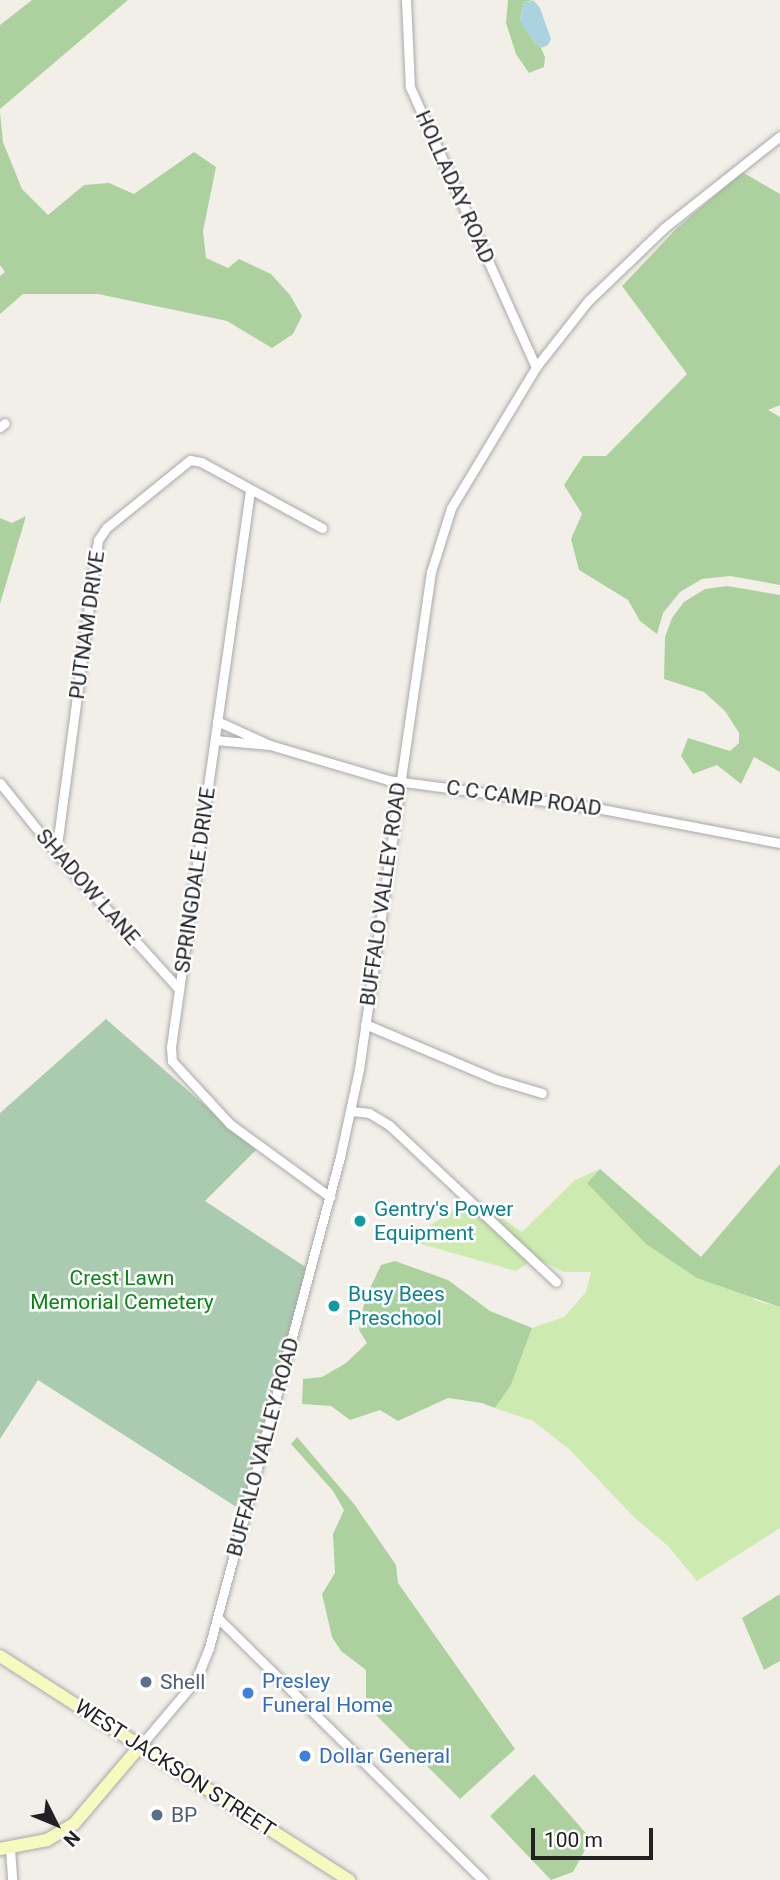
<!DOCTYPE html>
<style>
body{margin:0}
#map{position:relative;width:780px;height:1880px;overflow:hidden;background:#f2efe9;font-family:Roboto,sans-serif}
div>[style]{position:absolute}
.grass>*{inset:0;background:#cdebb0}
.forest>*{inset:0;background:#add19e}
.cemetery>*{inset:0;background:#aacbaf}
.water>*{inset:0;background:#aad3df}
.roads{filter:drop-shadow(0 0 2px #a9a9a9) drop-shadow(0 0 2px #a9a9a9)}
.street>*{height:9px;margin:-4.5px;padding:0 4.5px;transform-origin:4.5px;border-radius:4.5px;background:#fff}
.secondary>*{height:12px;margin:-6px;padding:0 6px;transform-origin:6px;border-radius:6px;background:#f7fabf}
.dots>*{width:19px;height:19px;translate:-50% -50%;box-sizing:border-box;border:4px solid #fff;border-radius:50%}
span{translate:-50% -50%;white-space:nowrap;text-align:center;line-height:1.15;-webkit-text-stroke:5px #fff;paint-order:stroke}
.street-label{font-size:21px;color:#222}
.culture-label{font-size:21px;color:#0d838f}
.left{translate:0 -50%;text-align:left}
.park-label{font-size:21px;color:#0c8416}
.shop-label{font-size:21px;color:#366cbe}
.service-label{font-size:21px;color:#4e5e75}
.north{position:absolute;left:21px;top:1789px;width:70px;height:70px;-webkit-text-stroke:5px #fff;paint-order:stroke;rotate:133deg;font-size:19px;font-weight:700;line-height:28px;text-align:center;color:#222}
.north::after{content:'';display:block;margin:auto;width:24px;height:32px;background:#222;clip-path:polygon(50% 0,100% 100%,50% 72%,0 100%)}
.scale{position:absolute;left:531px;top:1828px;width:122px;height:32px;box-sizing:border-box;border:4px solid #222;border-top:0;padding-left:9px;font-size:21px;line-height:24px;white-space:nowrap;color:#222;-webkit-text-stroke:5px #fff;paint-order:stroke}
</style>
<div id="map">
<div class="grass">
<div style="clip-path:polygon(600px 1169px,587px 1183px,757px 1301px,780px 1307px,780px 1528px,697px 1581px,668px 1546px,635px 1518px,569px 1449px,533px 1421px,495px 1408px,511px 1385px,532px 1328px,564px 1317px,586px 1292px,591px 1272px,564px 1272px,536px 1258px,516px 1271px,407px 1240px,464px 1204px,497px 1215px,522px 1232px,575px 1180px)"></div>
</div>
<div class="forest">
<div style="clip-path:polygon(32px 0,128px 0,0 109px,0 25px)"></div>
<div style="clip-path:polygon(508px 0,534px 0,524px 2px,520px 20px,534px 42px,541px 48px,545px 57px,544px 67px,529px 73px,516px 54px,506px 23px)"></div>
<div style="clip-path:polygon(0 112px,3px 142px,22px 189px,48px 215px,84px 185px,109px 183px,134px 194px,194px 152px,216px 167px,203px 231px,206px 258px,228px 268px,239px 259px,271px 274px,290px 295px,302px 316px,293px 334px,272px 348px,227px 321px,98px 294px,23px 294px,0 314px,0 276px,5px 272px,0 265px)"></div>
<div style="clip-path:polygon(742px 172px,780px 194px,780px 405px,768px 410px,780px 417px,780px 585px,730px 576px,702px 579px,680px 592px,663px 613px,657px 634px,640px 621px,628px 600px,579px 570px,571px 539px,582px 514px,564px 485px,583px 456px,606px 456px,687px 374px,622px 286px,675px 230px)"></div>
<div style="clip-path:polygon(26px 516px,0 604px,0 518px,12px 523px)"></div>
<div style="clip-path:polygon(727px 586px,780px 595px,780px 772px,754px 757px,741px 784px,717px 765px,693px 774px,681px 756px,688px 738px,730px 751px,739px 743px,739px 733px,725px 711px,704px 692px,664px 679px,665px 637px,672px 618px,684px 602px,705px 589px)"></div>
<div style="clip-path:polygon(780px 1164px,780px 1307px,697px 1278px,646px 1244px,587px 1183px,600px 1169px,701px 1257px)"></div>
<div style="clip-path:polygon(395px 1261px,448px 1280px,490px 1311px,532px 1328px,511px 1385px,495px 1408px,482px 1403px,448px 1398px,398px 1421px,380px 1410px,350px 1420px,331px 1406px,302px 1404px,303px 1379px,322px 1377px,346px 1363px,367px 1343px,359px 1330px,365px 1299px,381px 1265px)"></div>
<div style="clip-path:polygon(297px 1437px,354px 1504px,396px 1565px,398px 1583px,515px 1749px,460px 1799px,366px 1705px,366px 1670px,341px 1651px,332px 1637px,322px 1594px,335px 1573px,333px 1534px,344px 1510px,333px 1491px,291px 1444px)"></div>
<div style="clip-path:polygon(780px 1594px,780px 1661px,764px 1670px,742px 1618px)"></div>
<div style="clip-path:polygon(534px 1774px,591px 1839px,573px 1872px,551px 1880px,490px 1816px)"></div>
</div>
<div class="cemetery">
<div style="clip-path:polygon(106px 1019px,256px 1150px,205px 1201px,307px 1268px,241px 1510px,38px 1380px,0 1439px,0 1113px)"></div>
</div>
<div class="water">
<div style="clip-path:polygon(534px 1px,540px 8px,551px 39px,548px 45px,541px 48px,534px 42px,520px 21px,524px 2px)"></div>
</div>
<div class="roads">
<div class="street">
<div style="left:406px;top:0;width:87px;rotate:87.4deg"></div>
<div style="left:410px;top:87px;width:307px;rotate:65.8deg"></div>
<div style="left:0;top:427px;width:6px;rotate:-39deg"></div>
<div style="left:250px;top:491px;width:562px;rotate:98.09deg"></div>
<div style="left:171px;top:1047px;width:14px;rotate:86deg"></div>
<div style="left:172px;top:1061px;width:86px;rotate:47.4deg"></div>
<div style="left:230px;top:1124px;width:124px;rotate:36.1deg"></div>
<div style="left:215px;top:740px;width:55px;rotate:5.2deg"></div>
<div style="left:270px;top:745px;width:58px;rotate:-155.6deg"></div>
<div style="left:270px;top:745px;width:123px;rotate:16.5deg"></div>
<div style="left:388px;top:780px;width:205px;rotate:7.6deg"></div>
<div style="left:591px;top:807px;width:192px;rotate:10.8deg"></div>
<div style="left:0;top:783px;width:90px;rotate:51.3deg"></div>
<div style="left:56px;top:853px;width:183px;rotate:47.9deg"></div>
<div style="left:56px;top:853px;width:303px;rotate:-82.4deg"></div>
<div style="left:96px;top:553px;width:13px;rotate:-81deg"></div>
<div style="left:98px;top:540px;width:14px;rotate:-56deg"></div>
<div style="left:106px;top:528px;width:108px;rotate:-39deg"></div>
<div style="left:190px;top:460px;width:11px;rotate:10deg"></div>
<div style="left:201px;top:462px;width:138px;rotate:28.6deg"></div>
<div style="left:365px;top:1024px;width:141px;rotate:22.9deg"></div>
<div style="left:495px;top:1079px;width:49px;rotate:16.6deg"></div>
<div style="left:351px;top:1111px;width:18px;rotate:6deg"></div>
<div style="left:369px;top:1113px;width:23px;rotate:31deg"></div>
<div style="left:389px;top:1125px;width:229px;rotate:43.2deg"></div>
<div style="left:218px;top:1618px;width:373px;rotate:44.7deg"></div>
<div style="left:141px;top:1745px;width:85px;rotate:-49.8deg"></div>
<div style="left:196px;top:1680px;width:35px;rotate:-68deg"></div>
<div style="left:209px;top:1648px;width:508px;rotate:-75.06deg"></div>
<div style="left:340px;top:1157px;width:90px;rotate:-77.8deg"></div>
<div style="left:359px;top:1069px;width:502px;rotate:-81.76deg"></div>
<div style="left:431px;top:572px;width:67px;rotate:-72.6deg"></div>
<div style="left:451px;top:508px;width:165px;rotate:-58.9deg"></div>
<div style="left:536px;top:367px;width:84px;rotate:-51.8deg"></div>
<div style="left:588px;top:301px;width:105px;rotate:-43.8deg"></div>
<div style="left:664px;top:228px;width:148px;rotate:-38.4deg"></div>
<div style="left:10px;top:1848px;width:32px;rotate:86deg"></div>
</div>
<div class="secondary">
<div style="left:0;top:1656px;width:415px;rotate:32.7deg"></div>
<div style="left:0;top:1849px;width:48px;rotate:-10.8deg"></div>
<div style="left:47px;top:1840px;width:31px;rotate:-31deg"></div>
<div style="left:74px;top:1824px;width:104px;rotate:-49.7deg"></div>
</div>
</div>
<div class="dots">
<div style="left:360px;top:1221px;background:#0f9aa8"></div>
<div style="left:334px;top:1306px;background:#0f9aa8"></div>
<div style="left:146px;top:1682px;background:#5c6f8a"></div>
<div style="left:248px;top:1693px;background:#3f7fe0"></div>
<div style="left:305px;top:1756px;background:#3f7fe0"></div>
<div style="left:157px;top:1815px;background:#5c6f8a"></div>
</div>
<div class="street-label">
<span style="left:455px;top:187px;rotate:66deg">HOLLADAY ROAD</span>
<span style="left:87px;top:625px;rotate:-82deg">PUTNAM DRIVE</span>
<span style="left:524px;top:798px;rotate:8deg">C C CAMP ROAD</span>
<span style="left:195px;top:880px;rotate:-82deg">SPRINGDALE DRIVE</span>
<span style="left:88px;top:887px;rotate:49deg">SHADOW LANE</span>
<span style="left:383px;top:894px;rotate:-82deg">BUFFALO VALLEY ROAD</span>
<span style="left:263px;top:1447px;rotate:-75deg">BUFFALO VALLEY ROAD</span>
<span style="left:175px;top:1768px;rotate:33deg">WEST JACKSON STREET</span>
</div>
<div class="culture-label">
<span class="left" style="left:374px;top:1221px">Gentry's Power<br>Equipment</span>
<span class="left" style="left:348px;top:1306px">Busy Bees<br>Preschool</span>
</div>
<div class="park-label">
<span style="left:122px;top:1290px">Crest Lawn<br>Memorial Cemetery</span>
</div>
<div class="shop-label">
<span class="left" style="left:262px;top:1693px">Presley<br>Funeral Home</span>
<span class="left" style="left:319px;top:1756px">Dollar General</span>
</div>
<div class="service-label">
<span class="left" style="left:160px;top:1682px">Shell</span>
<span class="left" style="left:171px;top:1815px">BP</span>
</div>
<div class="north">N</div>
<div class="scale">100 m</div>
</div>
